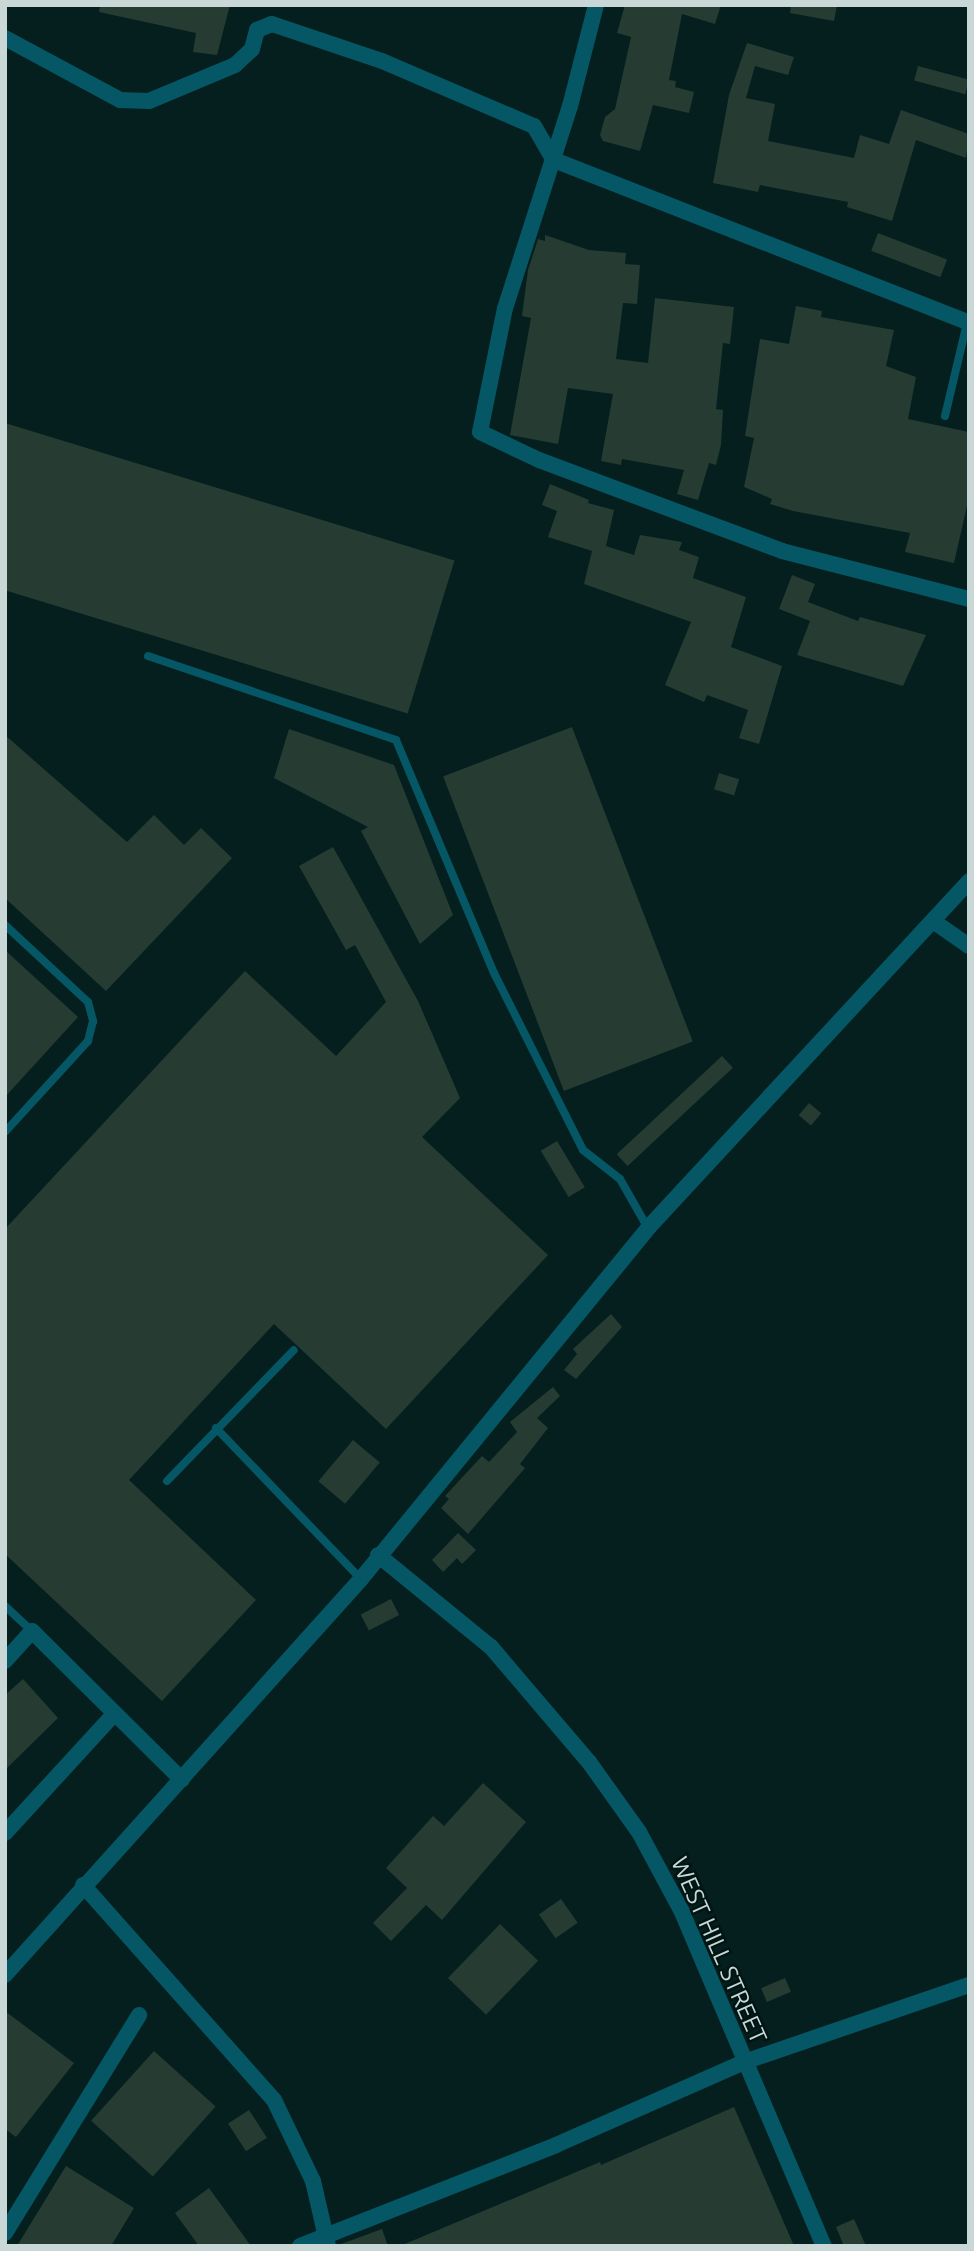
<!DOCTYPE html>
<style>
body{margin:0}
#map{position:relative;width:974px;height:2251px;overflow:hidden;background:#051f1e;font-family:Ubuntu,sans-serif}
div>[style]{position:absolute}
.building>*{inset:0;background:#263b31;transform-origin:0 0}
.lane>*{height:8px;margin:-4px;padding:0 4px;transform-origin:4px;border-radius:4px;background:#055765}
.street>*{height:16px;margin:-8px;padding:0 8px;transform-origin:8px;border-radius:8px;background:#055765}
span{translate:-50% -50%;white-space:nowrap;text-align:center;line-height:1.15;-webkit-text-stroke:5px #001614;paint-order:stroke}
.street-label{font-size:24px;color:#c9d8d6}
.frame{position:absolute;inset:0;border:7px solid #c9d8d6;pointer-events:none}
</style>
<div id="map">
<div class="building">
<div style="clip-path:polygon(100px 5px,230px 5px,217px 55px,193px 52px,196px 33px,99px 12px)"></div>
<div style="clip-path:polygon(625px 5px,721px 5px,715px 24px,682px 14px,669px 80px,676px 81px,675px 87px,694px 92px,689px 113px,653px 105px,640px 151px,603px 141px,600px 135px,605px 117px,615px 109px,631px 37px,617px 33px)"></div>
<div style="clip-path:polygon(791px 5px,837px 5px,834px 21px,790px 13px)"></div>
<div style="clip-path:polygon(747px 43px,794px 57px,788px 75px,755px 66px,746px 98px,775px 104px,768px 141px,854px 158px,860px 135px,889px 144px,901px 110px,969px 134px,966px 158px,916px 140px,892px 221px,847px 207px,848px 202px,760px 185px,758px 192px,713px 183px,729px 95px)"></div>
<div style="left:918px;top:66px;width:53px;height:15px;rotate:15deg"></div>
<div style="left:878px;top:233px;width:74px;height:19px;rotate:21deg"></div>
<div style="clip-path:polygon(545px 235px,589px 250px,626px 253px,625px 264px,640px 265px,637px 304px,623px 303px,616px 359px,648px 363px,655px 298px,734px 307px,730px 344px,723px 343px,716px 409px,723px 410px,721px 445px,716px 465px,709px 463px,698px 500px,677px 494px,684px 470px,622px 459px,621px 465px,601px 461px,613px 394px,568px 388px,558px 444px,510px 435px,531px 318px,522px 316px,528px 270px,538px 239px,545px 241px)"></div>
<div style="clip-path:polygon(796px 306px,822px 311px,821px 317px,894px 330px,886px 366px,916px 377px,908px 419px,969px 432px,969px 497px,954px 563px,905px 552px,910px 533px,793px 511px,770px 504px,772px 499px,744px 487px,754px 438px,745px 436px,760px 339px,789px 344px)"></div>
<div style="left:5px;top:423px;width:470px;height:160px;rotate:17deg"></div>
<div style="clip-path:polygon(550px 484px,589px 500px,588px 503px,614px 510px,606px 546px,634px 555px,640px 535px,682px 542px,679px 550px,699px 557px,693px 578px,746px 597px,731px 647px,782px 666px,759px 744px,739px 738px,748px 710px,707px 695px,704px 702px,665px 685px,691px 622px,584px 584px,592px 551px,548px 537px,557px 511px,542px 505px)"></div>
<div style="clip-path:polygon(792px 575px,815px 584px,808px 602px,858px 621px,860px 617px,926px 635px,903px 686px,797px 655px,810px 621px,779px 609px)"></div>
<div style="left:572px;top:727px;width:337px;height:138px;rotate:69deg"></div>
<div style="clip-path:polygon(289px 729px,394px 765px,453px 915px,420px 944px,361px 831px,368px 827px,274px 778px)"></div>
<div style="clip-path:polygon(5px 735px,127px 842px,154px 815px,184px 845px,201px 828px,232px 858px,106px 991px,5px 898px)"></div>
<div style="left:719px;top:773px;width:21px;height:17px;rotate:17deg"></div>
<div style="clip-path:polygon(333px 847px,418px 1001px,460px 1098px,422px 1137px,548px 1255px,386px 1429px,274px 1324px,129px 1480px,256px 1600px,162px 1701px,5px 1554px,5px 1229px,245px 971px,336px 1056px,386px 1002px,355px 945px,346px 950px,299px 866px)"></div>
<div style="clip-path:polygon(5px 950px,78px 1017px,5px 1097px)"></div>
<div style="left:722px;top:1056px;width:16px;height:144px;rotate:47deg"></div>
<div style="left:809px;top:1103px;width:16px;height:16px;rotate:40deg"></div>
<div style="left:557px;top:1141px;width:54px;height:19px;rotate:59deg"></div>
<div style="clip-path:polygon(611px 1314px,622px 1327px,576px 1379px,564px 1370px,577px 1354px,573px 1349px)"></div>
<div style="clip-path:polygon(553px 1387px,560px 1396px,537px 1418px,548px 1428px,520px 1464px,525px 1468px,468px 1534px,441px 1508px,449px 1499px,445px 1496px,482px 1456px,489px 1462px,517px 1432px,510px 1422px)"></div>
<div style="left:353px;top:1440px;width:35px;height:54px;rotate:40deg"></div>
<div style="clip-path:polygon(458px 1533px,476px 1550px,462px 1564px,457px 1558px,443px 1572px,432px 1560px)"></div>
<div style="left:391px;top:1599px;width:18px;height:34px;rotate:63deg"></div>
<div style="clip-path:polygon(23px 1679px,58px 1718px,5px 1770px,5px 1695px)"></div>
<div style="clip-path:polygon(483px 1783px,526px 1822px,442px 1920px,426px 1905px,391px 1941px,373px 1923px,407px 1888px,386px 1868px,433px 1816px,444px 1826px)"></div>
<div style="left:561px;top:1899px;width:29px;height:27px;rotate:55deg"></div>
<div style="left:500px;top:1924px;width:53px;height:75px;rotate:44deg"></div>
<div style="left:785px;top:1978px;width:15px;height:26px;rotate:67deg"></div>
<div style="clip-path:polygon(5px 2011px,74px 2063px,16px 2137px,5px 2129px)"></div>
<div style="left:154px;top:2051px;width:83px;height:94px;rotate:42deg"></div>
<div style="clip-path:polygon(734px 2107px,794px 2246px,400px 2246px,600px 2162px,601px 2165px)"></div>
<div style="left:249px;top:2110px;width:33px;height:25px;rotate:57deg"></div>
<div style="clip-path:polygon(66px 2166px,134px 2208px,111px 2246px,17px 2246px)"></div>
<div style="clip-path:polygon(209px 2188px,251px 2246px,199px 2246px,175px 2213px)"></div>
<div style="clip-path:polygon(854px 2219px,866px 2246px,844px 2246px,836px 2227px)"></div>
<div style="clip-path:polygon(382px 2229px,388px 2246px,341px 2246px,341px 2244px)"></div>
</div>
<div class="lane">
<div style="left:945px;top:416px;width:96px;rotate:-76.7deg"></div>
<div style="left:148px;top:656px;width:262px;rotate:18.7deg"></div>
<div style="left:396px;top:740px;width:253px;rotate:67.2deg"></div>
<div style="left:494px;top:973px;width:198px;rotate:63.3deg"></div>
<div style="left:583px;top:1150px;width:47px;rotate:38.1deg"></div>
<div style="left:620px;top:1179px;width:56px;rotate:60.3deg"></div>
<div style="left:5px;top:925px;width:113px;rotate:42.9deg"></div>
<div style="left:88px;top:1002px;width:20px;rotate:75deg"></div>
<div style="left:93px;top:1021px;width:21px;rotate:104deg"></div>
<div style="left:88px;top:1041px;width:123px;rotate:132.4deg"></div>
<div style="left:216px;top:1428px;width:209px;rotate:46.2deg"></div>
<div style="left:167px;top:1481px;width:182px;rotate:-45.9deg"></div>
<div style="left:5px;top:1606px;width:37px;rotate:43deg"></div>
</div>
<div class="street">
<div style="left:596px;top:5px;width:104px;rotate:104.4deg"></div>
<div style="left:570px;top:106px;width:212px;rotate:107.8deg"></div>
<div style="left:505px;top:308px;width:126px;rotate:101.4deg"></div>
<div style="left:480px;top:432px;width:65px;rotate:25.4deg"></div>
<div style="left:539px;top:460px;width:259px;rotate:20.5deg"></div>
<div style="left:782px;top:551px;width:193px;rotate:14.4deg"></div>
<div style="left:5px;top:38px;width:131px;rotate:28.3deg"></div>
<div style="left:120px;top:100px;width:29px;rotate:2deg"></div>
<div style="left:149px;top:101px;width:93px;rotate:-22.7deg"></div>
<div style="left:235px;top:65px;width:23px;rotate:-43deg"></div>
<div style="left:252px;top:49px;width:20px;rotate:-75deg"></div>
<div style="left:257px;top:30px;width:16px;rotate:-22deg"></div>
<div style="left:272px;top:24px;width:116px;rotate:18.6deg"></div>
<div style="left:382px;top:61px;width:165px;rotate:23.2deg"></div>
<div style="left:534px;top:126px;width:39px;rotate:60deg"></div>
<div style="left:554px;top:160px;width:446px;rotate:21.4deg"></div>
<div style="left:933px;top:921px;width:44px;rotate:34.8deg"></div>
<div style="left:378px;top:1555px;width:146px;rotate:39.2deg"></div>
<div style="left:491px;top:1647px;width:151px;rotate:49.6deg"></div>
<div style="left:589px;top:1762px;width:86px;rotate:54.5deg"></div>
<div style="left:639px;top:1832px;width:91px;rotate:61.7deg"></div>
<div style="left:682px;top:1912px;width:363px;rotate:67deg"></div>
<div style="left:5px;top:1661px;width:40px;rotate:-48deg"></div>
<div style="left:32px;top:1631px;width:211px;rotate:44.8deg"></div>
<div style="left:5px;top:1833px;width:160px;rotate:-47.5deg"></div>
<div style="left:83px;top:1885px;width:288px;rotate:48.4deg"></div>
<div style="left:274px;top:2100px;width:90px;rotate:64.3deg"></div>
<div style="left:313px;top:2181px;width:67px;rotate:77deg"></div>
<div style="left:5px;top:1975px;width:532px;rotate:-48.04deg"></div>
<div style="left:361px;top:1579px;width:453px;rotate:-50.7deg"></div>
<div style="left:648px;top:1228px;width:473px;rotate:-47.2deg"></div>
<div style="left:5px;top:2233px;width:256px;rotate:-58.4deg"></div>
<div style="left:300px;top:2246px;width:275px;rotate:-21.5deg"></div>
<div style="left:556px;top:2145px;width:206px;rotate:-23.8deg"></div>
<div style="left:744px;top:2062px;width:238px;rotate:-18.9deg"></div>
</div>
<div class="street-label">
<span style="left:719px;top:1950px;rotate:66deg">WEST HILL STREET</span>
</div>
<div class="frame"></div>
</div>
